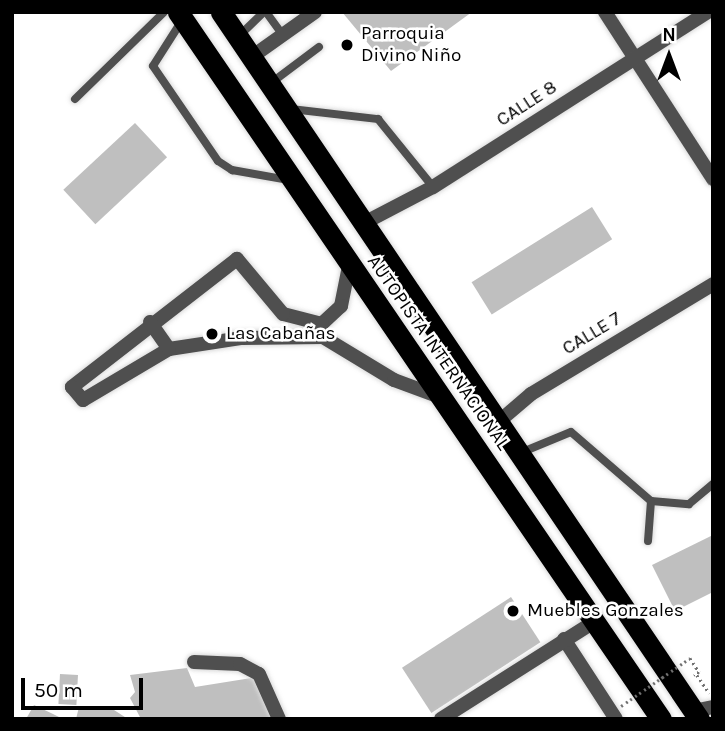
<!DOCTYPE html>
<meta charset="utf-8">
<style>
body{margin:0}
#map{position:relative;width:725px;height:731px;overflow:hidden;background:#fff;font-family:Karla,sans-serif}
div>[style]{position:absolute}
.building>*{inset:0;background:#bfbfbf;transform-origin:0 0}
.path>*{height:2.5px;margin-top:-1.25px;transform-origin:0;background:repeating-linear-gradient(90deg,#717171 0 2px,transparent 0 5.5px)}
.roads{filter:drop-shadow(0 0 2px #dbdbdb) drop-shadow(0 0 2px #dbdbdb)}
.lane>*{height:8px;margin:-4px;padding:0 4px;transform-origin:4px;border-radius:4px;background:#4f4f4f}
.street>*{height:14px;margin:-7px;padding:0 7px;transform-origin:7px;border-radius:7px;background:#4f4f4f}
.highway>*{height:21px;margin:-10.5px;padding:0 10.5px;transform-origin:10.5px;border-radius:10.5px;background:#000}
.path-bridge>*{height:2.5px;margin-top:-1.25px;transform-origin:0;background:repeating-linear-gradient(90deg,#717171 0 2px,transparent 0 5.5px)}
.dots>*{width:19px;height:19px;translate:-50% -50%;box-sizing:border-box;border:4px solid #fff;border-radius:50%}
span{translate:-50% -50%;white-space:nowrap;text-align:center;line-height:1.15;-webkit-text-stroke:5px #fff;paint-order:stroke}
.poi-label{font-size:19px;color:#000}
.left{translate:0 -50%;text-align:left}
.street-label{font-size:19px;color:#000}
.frame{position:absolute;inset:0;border:14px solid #000;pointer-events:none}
.north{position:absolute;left:634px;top:21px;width:70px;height:70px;-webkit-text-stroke:5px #fff;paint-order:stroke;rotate:0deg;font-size:19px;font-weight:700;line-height:28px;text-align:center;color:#000}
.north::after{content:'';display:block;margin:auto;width:24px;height:32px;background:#000;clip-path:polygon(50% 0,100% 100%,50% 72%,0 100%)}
.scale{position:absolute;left:21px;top:678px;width:122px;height:32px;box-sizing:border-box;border:4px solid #000;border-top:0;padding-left:9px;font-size:21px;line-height:24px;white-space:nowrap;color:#000;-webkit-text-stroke:5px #fff;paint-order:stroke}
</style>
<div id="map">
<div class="building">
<div style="clip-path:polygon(342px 12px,472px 12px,391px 71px)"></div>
<div style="left:135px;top:123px;width:47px;height:98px;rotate:47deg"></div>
<div style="left:592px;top:207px;width:38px;height:142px;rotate:58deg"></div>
<div style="clip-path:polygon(713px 535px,713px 592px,675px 611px,652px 565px)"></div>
<div style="left:511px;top:597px;width:54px;height:130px;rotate:57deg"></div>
<div style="clip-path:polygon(187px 668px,195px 687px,258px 677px,276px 719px,141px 719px,130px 698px,135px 692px,130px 675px)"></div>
<div style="left:60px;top:674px;width:18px;height:30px;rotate:3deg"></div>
<div style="clip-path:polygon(34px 705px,53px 714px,63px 719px,26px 719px)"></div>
<div style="clip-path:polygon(79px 707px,114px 710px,128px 719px,76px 719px)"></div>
</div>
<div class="path">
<div style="left:690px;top:658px;width:17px;rotate:57deg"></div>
<div style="left:699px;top:672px;width:6px;rotate:141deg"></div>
<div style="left:697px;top:675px;width:22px;rotate:56deg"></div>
</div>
<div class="roads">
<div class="lane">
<div style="left:266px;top:12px;width:29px;rotate:54deg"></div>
<div style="left:181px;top:22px;width:52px;rotate:122.5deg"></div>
<div style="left:153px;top:66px;width:115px;rotate:55.6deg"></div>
<div style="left:218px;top:161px;width:17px;rotate:33deg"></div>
<div style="left:232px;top:170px;width:58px;rotate:10deg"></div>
<div style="left:239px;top:36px;width:35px;rotate:-44deg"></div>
<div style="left:271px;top:83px;width:60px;rotate:-36.9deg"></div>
<div style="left:75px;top:99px;width:124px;rotate:-44.3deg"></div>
<div style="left:291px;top:109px;width:88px;rotate:6.6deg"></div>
<div style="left:378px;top:119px;width:87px;rotate:51deg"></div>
<div style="left:520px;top:453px;width:55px;rotate:-22.4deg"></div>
<div style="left:571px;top:432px;width:106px;rotate:40.8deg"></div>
<div style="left:651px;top:501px;width:38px;rotate:5deg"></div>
<div style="left:689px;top:504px;width:31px;rotate:-40deg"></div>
<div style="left:648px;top:541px;width:40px;rotate:-85.7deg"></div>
</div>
<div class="street">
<div style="left:605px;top:12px;width:199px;rotate:57.1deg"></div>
<div style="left:253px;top:56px;width:76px;rotate:-35.4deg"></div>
<div style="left:364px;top:223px;width:78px;rotate:-27.6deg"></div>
<div style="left:433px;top:187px;width:326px;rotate:-32.5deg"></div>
<div style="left:349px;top:266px;width:41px;rotate:101.3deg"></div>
<div style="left:341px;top:306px;width:26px;rotate:137deg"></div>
<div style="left:322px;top:324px;width:40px;rotate:-165.6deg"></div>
<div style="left:283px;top:314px;width:72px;rotate:-129.9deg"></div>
<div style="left:237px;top:259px;width:209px;rotate:142.2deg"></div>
<div style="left:72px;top:387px;width:17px;rotate:50deg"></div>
<div style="left:83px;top:400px;width:100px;rotate:-30.7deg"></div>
<div style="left:169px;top:349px;width:74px;rotate:-8.6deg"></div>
<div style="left:242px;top:338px;width:81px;rotate:-0.7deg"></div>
<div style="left:323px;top:337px;width:83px;rotate:31.2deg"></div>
<div style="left:394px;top:380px;width:49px;rotate:20.3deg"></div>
<div style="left:150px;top:322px;width:33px;rotate:55deg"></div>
<div style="left:496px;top:424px;width:46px;rotate:-40.6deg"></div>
<div style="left:531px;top:394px;width:213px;rotate:-31.1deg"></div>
<div style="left:564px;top:639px;width:95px;rotate:57deg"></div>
<div style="left:194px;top:662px;width:46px;rotate:2.5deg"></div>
<div style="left:240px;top:664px;width:21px;rotate:28deg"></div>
<div style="left:259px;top:674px;width:49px;rotate:66deg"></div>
<div style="left:693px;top:711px;width:20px;rotate:-11deg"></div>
<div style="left:441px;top:719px;width:181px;rotate:-32.4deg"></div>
</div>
<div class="highway">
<div style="left:178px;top:12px;width:856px;rotate:55.66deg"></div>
<div style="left:221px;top:12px;width:853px;rotate:55.94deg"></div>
</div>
</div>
<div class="path-bridge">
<div style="left:621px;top:706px;width:84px;rotate:-34.8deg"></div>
</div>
<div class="dots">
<div style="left:347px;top:45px;background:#000"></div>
<div style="left:212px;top:334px;background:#000"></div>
<div style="left:513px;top:611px;background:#000"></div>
</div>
<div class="poi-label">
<span class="left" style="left:361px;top:45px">Parroquia<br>Divino Niño</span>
<span class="left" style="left:226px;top:334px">Las Cabañas</span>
<span class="left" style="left:527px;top:611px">Muebles Gonzales</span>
</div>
<div class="street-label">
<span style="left:527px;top:104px;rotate:-33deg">CALLE 8</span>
<span style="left:592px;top:334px;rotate:-31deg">CALLE 7</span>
<span style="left:438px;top:353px;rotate:55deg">AUTOPISTA INTERNACIONAL</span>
</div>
<div class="frame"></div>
<div class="north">N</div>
<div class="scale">50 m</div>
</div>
